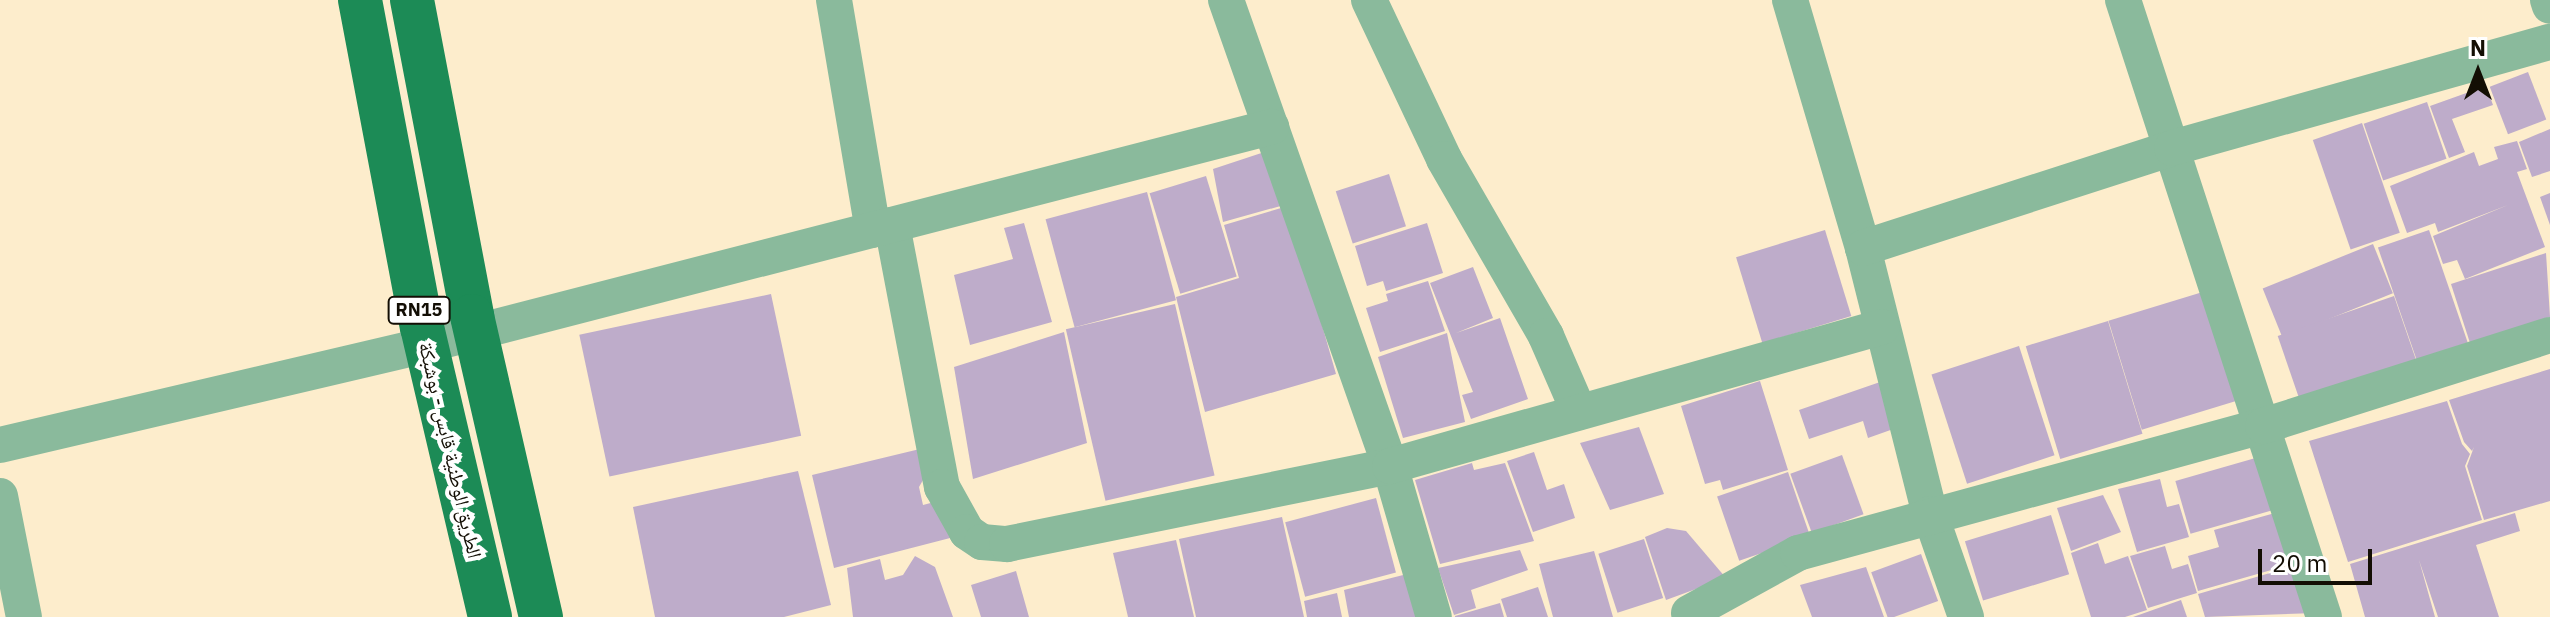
<!DOCTYPE html>
<meta charset="utf-8">
<style>
body{margin:0}
#map{position:relative;width:2550px;height:617px;overflow:hidden;background:#fdedcc;font-family:"IBM Plex Sans","Noto Naskh Arabic",sans-serif}
div>[style]{position:absolute}
.building>*{inset:0;background:#beacca;transform-origin:0 0}
.minor>*{height:36px;margin:-18px;padding:0 18px;transform-origin:18px;border-radius:18px;background:#8aba9c}
.primary>*{height:44px;margin:-22px;padding:0 22px;transform-origin:22px;border-radius:22px;background:#1c8b56}
span{translate:-50% -50%;white-space:nowrap;text-align:center;line-height:1.15;-webkit-text-stroke:8px #fff;paint-order:stroke}
.shield-label span{padding:2px 6px;background:#fff;border:2px solid;border-radius:6px;-webkit-text-stroke-width:0}
.shield-label{font-size:18px;color:#130e04;font-weight:700}
.street-label{font-size:20px;color:#130e04}
.north{position:absolute;left:2438px;top:32px;width:80px;height:80px;-webkit-text-stroke:6px #fff;paint-order:stroke;rotate:0deg;font-size:22px;font-weight:700;line-height:32px;text-align:center;color:#130e04}
.north::after{content:'';display:block;margin:auto;width:28px;height:36px;background:#130e04;clip-path:polygon(50% 0,100% 100%,50% 72%,0 100%)}
.scale{position:absolute;left:2258px;top:549px;width:114px;height:36px;box-sizing:border-box;border:4px solid #130e04;border-top:0;padding-left:10px;font-size:24px;line-height:28px;white-space:nowrap;color:#130e04;-webkit-text-stroke:6px #fff;paint-order:stroke}
</style>
<div id="map">
<div class="building">
<div style="left:2528px;top:72px;width:51px;height:41px;rotate:69deg"></div>
<div style="clip-path:polygon(2486px 86px,2493px 105px,2452px 119px,2465px 152px,2449px 158px,2430px 106px)"></div>
<div style="left:2427px;top:102px;width:60px;height:67px;rotate:71deg"></div>
<div style="left:2362px;top:123px;width:116px;height:52px;rotate:71deg"></div>
<div style="clip-path:polygon(2550px 129px,2550px 171px,2532px 177px,2519px 142px)"></div>
<div style="clip-path:polygon(2517px 141px,2527px 169px,2517px 172px,2545px 247px,2465px 279px,2457px 260px,2443px 264px,2433px 236px,2508px 205px,2438px 232px,2435px 223px,2407px 233px,2390px 186px,2474px 152px,2479px 166px,2498px 159px,2494px 147px)"></div>
<div style="clip-path:polygon(1283px 146px,1302px 200px,1223px 222px,1213px 169px)"></div>
<div style="left:1389px;top:174px;width:55px;height:56px;rotate:72deg"></div>
<div style="left:1206px;top:176px;width:105px;height:59px;rotate:73deg"></div>
<div style="left:1147px;top:192px;width:112px;height:105px;rotate:75deg"></div>
<div style="clip-path:polygon(2550px 193px,2550px 225px,2540px 197px)"></div>
<div style="clip-path:polygon(1288px 206px,1336px 374px,1205px 412px,1176px 297px,1239px 278px,1224px 225px)"></div>
<div style="clip-path:polygon(1024px 223px,1052px 322px,970px 345px,954px 275px,1013px 259px,1004px 228px)"></div>
<div style="clip-path:polygon(1427px 223px,1443px 273px,1386px 291px,1383px 281px,1367px 286px,1355px 246px)"></div>
<div style="left:1825px;top:230px;width:90px;height:93px;rotate:73deg"></div>
<div style="left:2429px;top:230px;width:119px;height:54px;rotate:71deg"></div>
<div style="left:2373px;top:244px;width:53px;height:119px;rotate:68deg"></div>
<div style="clip-path:polygon(2546px 253px,2550px 317px,2470px 343px,2451px 284px)"></div>
<div style="clip-path:polygon(1473px 267px,1493px 318px,1456px 333px,1500px 318px,1528px 399px,1471px 419px,1462px 395px,1473px 392px,1430px 283px)"></div>
<div style="clip-path:polygon(1428px 281px,1445px 331px,1380px 352px,1366px 308px,1388px 301px,1386px 294px)"></div>
<div style="left:2206px;top:291px;width:114px;height:102px;rotate:73deg"></div>
<div style="left:771px;top:294px;width:145px;height:196px;rotate:78deg"></div>
<div style="left:2394px;top:296px;width:67px;height:123px;rotate:71deg"></div>
<div style="left:1175px;top:304px;width:176px;height:112px;rotate:77deg"></div>
<div style="left:2108px;top:321px;width:118px;height:86px;rotate:73deg"></div>
<div style="clip-path:polygon(1064px 332px,1087px 443px,973px 479px,954px 367px)"></div>
<div style="clip-path:polygon(1447px 333px,1465px 422px,1403px 438px,1378px 357px)"></div>
<div style="left:2019px;top:346px;width:115px;height:92px;rotate:72deg"></div>
<div style="clip-path:polygon(2550px 369px,2550px 501px,2484px 520px,2467px 466px,2474px 447px,2472px 451px,2464px 442px,2449px 400px)"></div>
<div style="clip-path:polygon(1760px 381px,1788px 470px,1723px 490px,1720px 480px,1705px 484px,1681px 406px)"></div>
<div style="clip-path:polygon(1883px 381px,1899px 427px,1868px 438px,1863px 421px,1809px 439px,1799px 410px)"></div>
<div style="clip-path:polygon(2447px 401px,2462px 444px,2470px 454px,2465px 466px,2482px 520px,2348px 562px,2309px 441px)"></div>
<div style="clip-path:polygon(1639px 427px,1664px 494px,1610px 510px,1580px 443px)"></div>
<div style="clip-path:polygon(924px 448px,930px 468px,919px 487px,923px 505px,942px 500px,954px 537px,834px 568px,812px 475px)"></div>
<div style="clip-path:polygon(1534px 452px,1547px 490px,1564px 484px,1575px 518px,1533px 532px,1507px 461px)"></div>
<div style="left:1842px;top:455px;width:63px;height:55px;rotate:70deg"></div>
<div style="left:2259px;top:457px;width:55px;height:87px;rotate:74deg"></div>
<div style="clip-path:polygon(1472px 463px,1474px 470px,1505px 463px,1534px 541px,1440px 564px,1415px 480px)"></div>
<div style="clip-path:polygon(798px 471px,831px 605px,784px 617px,655px 617px,633px 507px)"></div>
<div style="left:1788px;top:472px;width:68px;height:75px;rotate:71deg"></div>
<div style="clip-path:polygon(2160px 479px,2167px 507px,2179px 504px,2189px 537px,2137px 552px,2118px 489px)"></div>
<div style="clip-path:polygon(2103px 495px,2121px 532px,2071px 551px,2057px 508px)"></div>
<div style="left:1376px;top:498px;width:77px;height:94px;rotate:75deg"></div>
<div style="clip-path:polygon(2275px 513px,2289px 565px,2198px 591px,2188px 556px,2219px 547px,2214px 530px)"></div>
<div style="clip-path:polygon(2515px 513px,2520px 531px,2476px 545px,2499px 617px,2438px 617px,2419px 560px,2435px 617px,2365px 617px,2350px 564px)"></div>
<div style="left:2051px;top:515px;width:62px;height:90px;rotate:73deg"></div>
<div style="clip-path:polygon(1282px 517px,1304px 617px,1196px 617px,1179px 539px)"></div>
<div style="clip-path:polygon(1667px 528px,1686px 531px,1726px 578px,1666px 600px,1645px 537px)"></div>
<div style="left:1644px;top:539px;width:62px;height:48px;rotate:72deg"></div>
<div style="clip-path:polygon(1176px 540px,1194px 617px,1128px 617px,1113px 553px)"></div>
<div style="clip-path:polygon(2098px 543px,2105px 564px,2128px 556px,2147px 610px,2125px 617px,2091px 617px,2071px 553px)"></div>
<div style="clip-path:polygon(2165px 546px,2172px 569px,2188px 564px,2197px 593px,2148px 608px,2130px 556px)"></div>
<div style="clip-path:polygon(1520px 550px,1528px 570px,1471px 590px,1476px 608px,1454px 615px,1438px 568px)"></div>
<div style="clip-path:polygon(1594px 551px,1613px 617px,1553px 617px,1539px 564px)"></div>
<div style="left:1921px;top:554px;width:50px;height:53px;rotate:70deg"></div>
<div style="clip-path:polygon(915px 556px,935px 567px,953px 617px,853px 617px,847px 568px,880px 559px,885px 580px,903px 575px)"></div>
<div style="clip-path:polygon(2301px 564px,2316px 613px,2205px 617px,2198px 594px)"></div>
<div style="clip-path:polygon(1866px 567px,1884px 617px,1812px 617px,1800px 585px)"></div>
<div style="clip-path:polygon(1016px 571px,1029px 617px,981px 617px,971px 585px)"></div>
<div style="clip-path:polygon(1415px 572px,1425px 617px,1349px 617px,1344px 590px)"></div>
<div style="clip-path:polygon(1538px 587px,1548px 617px,1507px 617px,1501px 599px)"></div>
<div style="clip-path:polygon(1337px 593px,1342px 617px,1307px 617px,1304px 601px)"></div>
<div style="clip-path:polygon(2181px 600px,2187px 617px,2133px 617px)"></div>
<div style="clip-path:polygon(1500px 603px,1504px 617px,1455px 617px,1455px 616px)"></div>
</div>
<div class="minor">
<div style="left:834px;top:0;width:233px;rotate:80.4deg"></div>
<div style="left:1226px;top:0;width:494px;rotate:70.6deg"></div>
<div style="left:1390px;top:466px;width:157px;rotate:73.8deg"></div>
<div style="left:1369px;top:0;width:176px;rotate:64.7deg"></div>
<div style="left:1444px;top:159px;width:204px;rotate:60deg"></div>
<div style="left:1546px;top:336px;width:83px;rotate:66.5deg"></div>
<div style="left:1790px;top:0;width:259px;rotate:73.6deg"></div>
<div style="left:1863px;top:248px;width:274px;rotate:75.9deg"></div>
<div style="left:1930px;top:514px;width:109px;rotate:70.7deg"></div>
<div style="left:2123px;top:0;width:649px;rotate:71.96deg"></div>
<div style="left:2548px;top:0;width:6px;rotate:72deg"></div>
<div style="left:892px;top:225px;width:267px;rotate:79.2deg"></div>
<div style="left:942px;top:487px;width:51px;rotate:60.9deg"></div>
<div style="left:967px;top:532px;width:18px;rotate:34deg"></div>
<div style="left:982px;top:542px;width:25px;rotate:5deg"></div>
<div style="left:1007px;top:544px;width:391px;rotate:-11.5deg"></div>
<div style="left:1390px;top:466px;width:511px;rotate:-15.78deg"></div>
<div style="left:1863px;top:248px;width:325px;rotate:-17.9deg"></div>
<div style="left:2172px;top:148px;width:393px;rotate:-15.7deg"></div>
<div style="left:0;top:445px;width:438px;rotate:-13.2deg"></div>
<div style="left:426px;top:345px;width:873px;rotate:-14.47deg"></div>
<div style="left:0;top:496px;width:123px;rotate:78.8deg"></div>
<div style="left:1689px;top:613px;width:124px;rotate:-28.8deg"></div>
<div style="left:1798px;top:553px;width:482px;rotate:-15.3deg"></div>
<div style="left:2263px;top:426px;width:301px;rotate:-17.6deg"></div>
</div>
<div class="primary">
<div style="left:360px;top:0;width:333px;rotate:79.3deg"></div>
<div style="left:422px;top:327px;width:298px;rotate:76.8deg"></div>
<div style="left:412px;top:0;width:322px;rotate:79.2deg"></div>
<div style="left:472px;top:316px;width:309px;rotate:77.1deg"></div>
</div>
<div class="shield-label">
<span style="left:419px;top:310px">RN15</span>
</div>
<div class="street-label">
<span style="left:451px;top:450px;rotate:77deg">الطريق الوطنية قابس - بوشبكة</span>
</div>
<div class="north">N</div>
<div class="scale">20 m</div>
</div>
